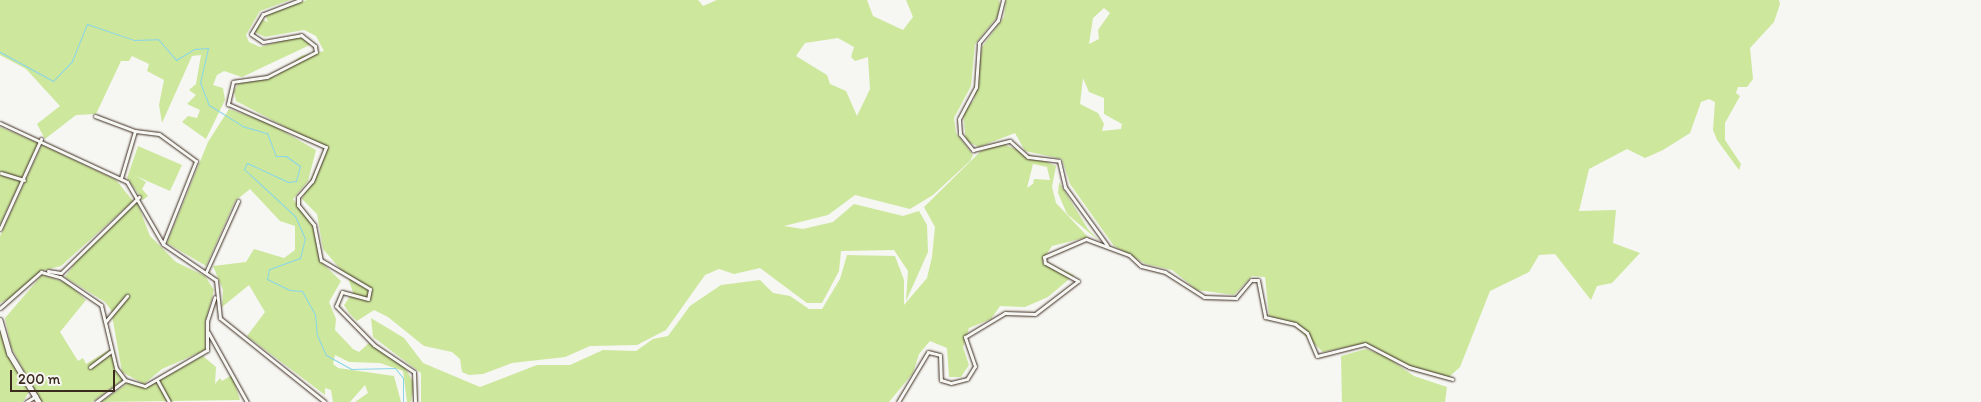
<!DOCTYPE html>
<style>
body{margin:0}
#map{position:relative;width:1981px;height:402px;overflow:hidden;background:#f6f6f2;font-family:Itim,sans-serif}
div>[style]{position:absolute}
.green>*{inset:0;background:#cde79d}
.stream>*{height:1px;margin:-0.5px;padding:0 0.5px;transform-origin:0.5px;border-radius:0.5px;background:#89d6e9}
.roads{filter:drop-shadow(0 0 1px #3b2a1e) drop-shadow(0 0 1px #3b2a1e)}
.street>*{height:3px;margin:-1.5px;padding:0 1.5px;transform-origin:1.5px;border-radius:1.5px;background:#f6f6f2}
.secondary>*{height:4.5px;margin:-2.25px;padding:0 2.25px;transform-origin:2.25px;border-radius:2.25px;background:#f6f6f2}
span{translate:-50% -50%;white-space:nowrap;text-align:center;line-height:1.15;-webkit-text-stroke:5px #f6f6f2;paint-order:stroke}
.scale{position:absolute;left:10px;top:370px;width:105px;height:22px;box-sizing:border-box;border:2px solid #3b2a1e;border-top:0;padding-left:6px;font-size:15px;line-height:18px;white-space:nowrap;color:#3b2a1e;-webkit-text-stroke:4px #f6f6f2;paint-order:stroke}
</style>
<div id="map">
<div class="green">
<div style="clip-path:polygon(0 0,290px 0,260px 11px,246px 35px,249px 42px,260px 47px,300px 36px,312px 44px,242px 77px,224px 71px,217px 75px,213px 85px,223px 88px,225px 100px,206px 139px,182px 122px,188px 116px,197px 118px,200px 110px,187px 104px,196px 95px,189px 90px,196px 84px,201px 55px,192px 56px,162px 123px,159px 105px,164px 80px,147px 71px,149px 64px,132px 56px,129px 61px,121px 61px,96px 114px,76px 115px,45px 139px,37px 124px,60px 106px,26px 69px,0 55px)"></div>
<div style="clip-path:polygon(evenodd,307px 0,698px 0,703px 6px,717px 0,867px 0,873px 16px,903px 30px,913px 17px,906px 0,999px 0,1000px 5px,997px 17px,975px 44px,971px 86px,954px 118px,956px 133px,973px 155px,970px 161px,933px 195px,910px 209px,855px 195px,828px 215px,784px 226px,803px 229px,833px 222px,854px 204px,903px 216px,919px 211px,927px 225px,928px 252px,906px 301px,908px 271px,894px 250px,841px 251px,839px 271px,822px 303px,807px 303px,760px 268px,734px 274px,719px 269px,705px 275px,666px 330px,637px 345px,590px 346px,565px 357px,512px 363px,483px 374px,469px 375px,462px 372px,460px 359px,452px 352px,424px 346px,388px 317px,374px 310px,357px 321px,349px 313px,344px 305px,353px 292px,348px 278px,323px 249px,317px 214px,302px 199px,325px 148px,236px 101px,234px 91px,238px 84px,276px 76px,301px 56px,324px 51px,316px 36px,304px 30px,265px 37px,255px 32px,261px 19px,268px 22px,265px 15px,307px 0,838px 38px,854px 47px,851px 57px,855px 61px,868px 57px,870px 89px,857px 116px,846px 91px,830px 84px,827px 75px,796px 56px,805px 43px,838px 38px)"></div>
<div style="clip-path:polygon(evenodd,1006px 0,1779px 0,1780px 4px,1774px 22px,1750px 48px,1753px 79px,1747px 87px,1738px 87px,1736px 93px,1740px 96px,1725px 123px,1725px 140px,1741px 164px,1739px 170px,1717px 140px,1713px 130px,1715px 102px,1709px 99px,1701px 102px,1690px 133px,1663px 150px,1645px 158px,1627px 149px,1589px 169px,1579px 211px,1616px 210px,1613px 243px,1640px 253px,1612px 283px,1597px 286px,1591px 300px,1555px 254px,1539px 255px,1529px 272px,1490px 291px,1460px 367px,1449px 377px,1416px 371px,1366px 343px,1323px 352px,1290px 322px,1269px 316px,1265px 277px,1252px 276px,1234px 295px,1197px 290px,1172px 270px,1146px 264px,1114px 246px,1070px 184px,1062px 159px,1025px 151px,1015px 133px,979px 147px,966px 141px,963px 112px,974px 100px,982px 47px,1004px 17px,1006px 0,1104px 8px,1110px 13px,1098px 30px,1099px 39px,1089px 44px,1093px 18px,1104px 8px,1006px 0,1083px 78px,1089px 92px,1104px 98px,1104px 114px,1122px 124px,1121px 129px,1102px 131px,1104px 124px,1098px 113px,1080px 104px,1083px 78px)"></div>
<div style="clip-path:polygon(229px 109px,269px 123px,316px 150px,308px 181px,293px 199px,313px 226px,320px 261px,341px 281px,329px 302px,336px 319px,335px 330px,353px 349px,359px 352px,369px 343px,405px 367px,414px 384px,411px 402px,407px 402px,403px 371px,380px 363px,349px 362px,335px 355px,333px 364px,338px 368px,394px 376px,401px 402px,355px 402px,368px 393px,365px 385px,350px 402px,333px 402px,331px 390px,325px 388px,325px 395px,247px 336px,265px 312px,249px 285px,222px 307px,223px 290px,213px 266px,246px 262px,254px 249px,284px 258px,295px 250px,295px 226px,280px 221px,250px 189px,235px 201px,206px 266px,167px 243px,208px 142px)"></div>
<div style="clip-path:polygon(0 127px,38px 143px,0 225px)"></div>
<div style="clip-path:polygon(evenodd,1001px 143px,1056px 166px,1052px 187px,1056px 203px,1088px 237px,1052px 246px,1042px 261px,1074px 275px,1048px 297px,1025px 307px,1000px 306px,991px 319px,969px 328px,963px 347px,969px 365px,961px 377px,949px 377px,947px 348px,930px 341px,919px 354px,913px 373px,889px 402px,421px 402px,421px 373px,373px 337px,371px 318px,404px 338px,423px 363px,480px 387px,537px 365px,570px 365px,603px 350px,636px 351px,653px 339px,668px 336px,690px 306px,721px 285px,760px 280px,773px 293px,790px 296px,809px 309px,822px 309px,840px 279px,847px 255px,895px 256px,904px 280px,904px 305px,927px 278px,932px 257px,935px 227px,924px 207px,981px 151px,1001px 143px,1033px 164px,1047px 167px,1050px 180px,1034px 179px,1033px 184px,1027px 188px,1033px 164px)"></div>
<div style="clip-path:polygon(42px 145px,116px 180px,133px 201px,61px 266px,41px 271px,15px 296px,0 303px,0 236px)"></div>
<div style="clip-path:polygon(138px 146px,182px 165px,170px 191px,136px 176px,146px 182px,142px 189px,148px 196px,143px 200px,127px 178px)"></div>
<div style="clip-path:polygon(1059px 182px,1088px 229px,1099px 241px,1067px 214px,1058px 193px)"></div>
<div style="clip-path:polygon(137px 202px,150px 236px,176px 262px,205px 276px,214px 290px,205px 323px,205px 350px,162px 369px,144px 384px,122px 372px,111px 310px,105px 302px,65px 277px,78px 259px)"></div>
<div style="clip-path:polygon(42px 275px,67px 283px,86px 300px,60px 332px,78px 361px,83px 358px,86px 364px,109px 350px,123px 380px,92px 402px,41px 402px,11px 347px,5px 318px)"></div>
<div style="clip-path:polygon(0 325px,7px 354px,30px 390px,23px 402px,0 402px)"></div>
<div style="clip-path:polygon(1366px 349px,1385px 356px,1414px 376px,1447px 387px,1445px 402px,1342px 402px,1341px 356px)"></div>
<div style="clip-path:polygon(203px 356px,216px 367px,215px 384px,220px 378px,222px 381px,232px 375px,240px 400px,101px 402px,128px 383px,146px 388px)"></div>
</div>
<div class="stream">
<div style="left:0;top:52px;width:60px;rotate:28.7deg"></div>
<div style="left:53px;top:81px;width:28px;rotate:-46deg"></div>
<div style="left:72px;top:61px;width:40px;rotate:-68deg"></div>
<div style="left:87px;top:24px;width:50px;rotate:18.8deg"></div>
<div style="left:134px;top:40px;width:24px;rotate:-2deg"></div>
<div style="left:158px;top:39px;width:28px;rotate:49deg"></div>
<div style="left:176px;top:60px;width:21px;rotate:-31deg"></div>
<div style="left:194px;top:49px;width:14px;rotate:-4deg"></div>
<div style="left:208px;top:48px;width:35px;rotate:103deg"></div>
<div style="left:200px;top:82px;width:25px;rotate:69deg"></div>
<div style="left:209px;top:105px;width:39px;rotate:32deg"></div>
<div style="left:242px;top:126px;width:26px;rotate:16deg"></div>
<div style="left:267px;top:133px;width:25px;rotate:69deg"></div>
<div style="left:276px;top:156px;width:10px"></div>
<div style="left:286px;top:156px;width:17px;rotate:36deg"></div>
<div style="left:300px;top:166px;width:16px;rotate:105deg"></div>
<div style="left:296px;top:181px;width:8px;rotate:173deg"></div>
<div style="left:288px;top:182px;width:45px;rotate:-155.1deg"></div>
<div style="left:247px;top:163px;width:7px;rotate:117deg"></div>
<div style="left:244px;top:169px;width:69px;rotate:42.7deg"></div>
<div style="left:295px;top:216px;width:24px;rotate:66deg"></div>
<div style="left:305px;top:238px;width:21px;rotate:104deg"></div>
<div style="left:300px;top:258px;width:33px;rotate:160deg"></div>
<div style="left:269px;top:269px;width:10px;rotate:101deg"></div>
<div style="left:267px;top:279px;width:25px;rotate:26deg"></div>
<div style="left:290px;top:290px;width:12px;rotate:5deg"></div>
<div style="left:302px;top:291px;width:26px;rotate:61deg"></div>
<div style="left:315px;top:314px;width:21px;rotate:85deg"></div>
<div style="left:317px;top:335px;width:22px;rotate:66deg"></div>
<div style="left:326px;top:355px;width:29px;rotate:29deg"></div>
<div style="left:351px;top:369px;width:44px;rotate:-1.3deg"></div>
<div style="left:395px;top:368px;width:13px;rotate:51deg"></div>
<div style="left:403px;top:378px;width:24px;rotate:90deg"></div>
</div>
<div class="roads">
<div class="street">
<div style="left:300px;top:0;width:40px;rotate:159deg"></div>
<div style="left:263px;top:14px;width:23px;rotate:121deg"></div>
<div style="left:251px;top:34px;width:14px;rotate:34deg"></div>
<div style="left:263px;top:42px;width:39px;rotate:-10deg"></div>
<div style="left:301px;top:35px;width:18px;rotate:38deg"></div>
<div style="left:315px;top:46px;width:6px;rotate:81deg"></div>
<div style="left:316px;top:52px;width:55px;rotate:153deg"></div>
<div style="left:267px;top:77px;width:34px;rotate:172deg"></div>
<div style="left:233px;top:82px;width:23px;rotate:103deg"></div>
<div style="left:228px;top:104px;width:107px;rotate:23.7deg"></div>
<div style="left:326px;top:147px;width:37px;rotate:112deg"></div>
<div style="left:312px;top:181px;width:21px;rotate:131deg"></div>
<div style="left:298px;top:197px;width:8px;rotate:90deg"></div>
<div style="left:298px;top:205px;width:26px;rotate:51deg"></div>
<div style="left:314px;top:225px;width:36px;rotate:79deg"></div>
<div style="left:321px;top:260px;width:57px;rotate:30.6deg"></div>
<div style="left:370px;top:289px;width:10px;rotate:101deg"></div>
<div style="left:368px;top:299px;width:27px;rotate:-165deg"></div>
<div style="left:342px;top:292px;width:15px;rotate:113deg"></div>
<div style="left:336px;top:306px;width:54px;rotate:45.7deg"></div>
<div style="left:374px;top:345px;width:48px;rotate:34deg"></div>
<div style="left:414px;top:372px;width:30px;rotate:88deg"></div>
<div style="left:1003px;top:0;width:21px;rotate:104deg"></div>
<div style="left:998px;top:20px;width:30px;rotate:130deg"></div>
<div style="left:979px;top:43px;width:44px;rotate:93.9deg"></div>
<div style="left:976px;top:87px;width:36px;rotate:118deg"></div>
<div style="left:959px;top:119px;width:15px;rotate:86deg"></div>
<div style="left:960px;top:134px;width:21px;rotate:51deg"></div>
<div style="left:973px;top:150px;width:38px;rotate:-14deg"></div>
<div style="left:1010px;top:141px;width:24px;rotate:42deg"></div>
<div style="left:1028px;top:157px;width:31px;rotate:7deg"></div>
<div style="left:1059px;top:161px;width:27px;rotate:77deg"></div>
<div style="left:1065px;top:187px;width:72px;rotate:54.1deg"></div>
<div style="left:95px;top:116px;width:43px;rotate:20.6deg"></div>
<div style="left:135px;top:131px;width:24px;rotate:7deg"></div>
<div style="left:159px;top:134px;width:46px;rotate:36.1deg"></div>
<div style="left:196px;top:161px;width:89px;rotate:111.7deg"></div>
<div style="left:0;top:123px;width:140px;rotate:24.9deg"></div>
<div style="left:127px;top:182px;width:72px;rotate:59.9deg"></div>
<div style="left:163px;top:244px;width:64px;rotate:34.2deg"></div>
<div style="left:216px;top:280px;width:38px;rotate:84deg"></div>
<div style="left:220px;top:318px;width:134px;rotate:38.7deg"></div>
<div style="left:1px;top:173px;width:24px;rotate:17deg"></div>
<div style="left:121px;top:178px;width:49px;rotate:-73.4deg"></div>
<div style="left:0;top:229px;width:99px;rotate:-65.5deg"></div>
<div style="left:48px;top:271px;width:13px;rotate:9deg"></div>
<div style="left:61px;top:273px;width:109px;rotate:-44.3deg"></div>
<div style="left:206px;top:272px;width:78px;rotate:-65.7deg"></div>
<div style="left:0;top:308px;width:55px;rotate:-41.3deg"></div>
<div style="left:41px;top:272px;width:20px;rotate:15deg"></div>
<div style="left:60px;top:277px;width:50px;rotate:34.3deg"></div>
<div style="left:101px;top:305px;width:65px;rotate:76.6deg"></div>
<div style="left:116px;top:368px;width:15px;rotate:53deg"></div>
<div style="left:125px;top:380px;width:21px;rotate:17deg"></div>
<div style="left:145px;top:386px;width:72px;rotate:-30.1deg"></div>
<div style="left:207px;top:350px;width:29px;rotate:-90deg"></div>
<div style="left:207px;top:321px;width:25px;rotate:-72deg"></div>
<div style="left:106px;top:321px;width:33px;rotate:-50deg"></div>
<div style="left:208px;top:332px;width:80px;rotate:60.9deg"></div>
<div style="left:90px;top:367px;width:25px;rotate:-37deg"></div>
<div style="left:157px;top:380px;width:25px;rotate:61deg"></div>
<div style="left:26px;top:402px;width:12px;rotate:-31deg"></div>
<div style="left:96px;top:402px;width:36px;rotate:-37deg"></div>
<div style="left:898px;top:402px;width:58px;rotate:-59deg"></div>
<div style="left:928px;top:352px;width:12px;rotate:14deg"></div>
<div style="left:940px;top:355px;width:25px;rotate:88deg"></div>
<div style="left:941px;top:380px;width:10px;rotate:17deg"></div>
<div style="left:951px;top:383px;width:16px;rotate:-14deg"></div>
<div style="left:967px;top:379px;width:15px;rotate:-58deg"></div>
<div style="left:975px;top:366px;width:31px;rotate:-109deg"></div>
<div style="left:965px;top:337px;width:47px;rotate:-31deg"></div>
<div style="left:1005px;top:313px;width:30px;rotate:2deg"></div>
<div style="left:1035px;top:314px;width:54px;rotate:-37.5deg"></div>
<div style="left:1078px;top:281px;width:38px;rotate:-151deg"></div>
<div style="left:1045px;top:263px;width:6px;rotate:-99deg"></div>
<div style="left:1044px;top:257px;width:46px;rotate:-23.2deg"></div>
<div style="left:1086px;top:239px;width:46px;rotate:20.4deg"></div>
<div style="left:1129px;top:255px;width:16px;rotate:43deg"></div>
<div style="left:1141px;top:266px;width:25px;rotate:14deg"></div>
<div style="left:1165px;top:272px;width:46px;rotate:32.7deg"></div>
<div style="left:1204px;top:297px;width:32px;rotate:2deg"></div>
<div style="left:1236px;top:298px;width:23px;rotate:-50deg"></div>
<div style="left:1251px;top:280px;width:7px"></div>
<div style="left:1258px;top:280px;width:38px;rotate:79deg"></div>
<div style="left:1265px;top:317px;width:31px;rotate:13deg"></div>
<div style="left:1295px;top:324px;width:15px;rotate:37deg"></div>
<div style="left:1307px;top:333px;width:25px;rotate:67deg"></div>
<div style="left:1317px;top:356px;width:49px;rotate:-14deg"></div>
<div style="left:1365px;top:344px;width:50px;rotate:27.6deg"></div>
<div style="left:1409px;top:367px;width:45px;rotate:15.6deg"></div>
</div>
<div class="secondary">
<div style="left:0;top:320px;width:35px;rotate:74deg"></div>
<div style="left:10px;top:354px;width:56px;rotate:58.9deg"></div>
</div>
</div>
<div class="scale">200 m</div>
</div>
